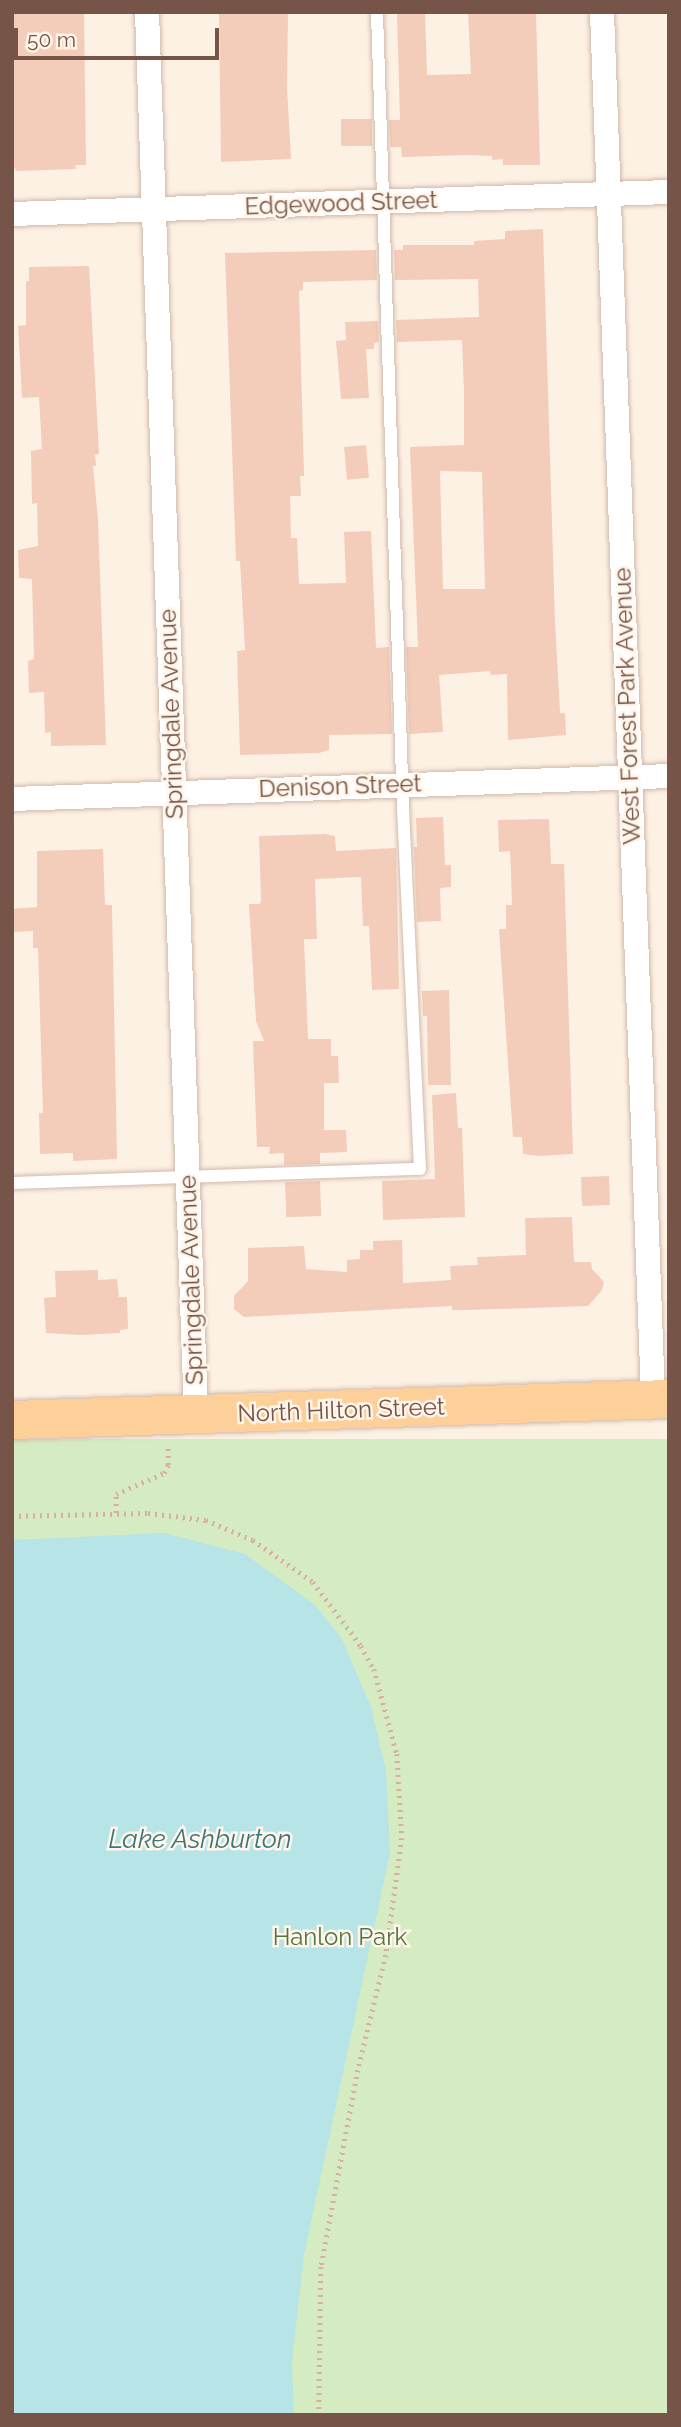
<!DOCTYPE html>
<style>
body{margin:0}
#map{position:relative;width:681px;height:2427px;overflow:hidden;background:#fdf1e3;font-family:Raleway,sans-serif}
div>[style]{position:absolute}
.green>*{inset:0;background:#d5ebc1;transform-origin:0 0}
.water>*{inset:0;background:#b7e4e7}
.building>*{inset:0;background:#f3ccba;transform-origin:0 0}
.path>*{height:4.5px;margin-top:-2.25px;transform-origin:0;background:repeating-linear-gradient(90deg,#d8af9d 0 2px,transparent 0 7px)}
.roads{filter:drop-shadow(0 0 2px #d1b9ac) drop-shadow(0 0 2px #d1b9ac)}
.lane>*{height:12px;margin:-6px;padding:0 6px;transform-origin:6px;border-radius:6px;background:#fff}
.street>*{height:24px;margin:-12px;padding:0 12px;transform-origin:12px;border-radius:12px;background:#fff}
.primary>*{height:38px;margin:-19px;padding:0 19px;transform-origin:19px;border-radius:19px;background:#fed099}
span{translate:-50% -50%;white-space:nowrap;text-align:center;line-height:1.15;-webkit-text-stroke:5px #fff5ea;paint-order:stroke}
.street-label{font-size:24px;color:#765548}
.park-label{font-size:24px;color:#52763d}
.water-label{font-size:26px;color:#3b767c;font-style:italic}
.frame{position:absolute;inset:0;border:14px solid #765548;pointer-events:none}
.scale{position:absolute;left:14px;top:28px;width:205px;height:32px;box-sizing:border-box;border:4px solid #765548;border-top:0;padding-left:9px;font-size:21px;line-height:24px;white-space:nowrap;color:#765548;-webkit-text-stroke:5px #fff5ea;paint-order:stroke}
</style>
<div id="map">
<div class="green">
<div style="left:669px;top:1439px;width:976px;height:657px;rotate:90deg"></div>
</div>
<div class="water">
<div style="clip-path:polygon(164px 1533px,245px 1554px,315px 1605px,342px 1639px,371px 1707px,386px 1770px,390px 1853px,304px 2255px,292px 2363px,294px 2415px,12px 2415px,12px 1540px)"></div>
</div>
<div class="building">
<div style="clip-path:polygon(12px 12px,84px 12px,86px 165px,75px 165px,76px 169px,16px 171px,12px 162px)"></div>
<div style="clip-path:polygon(219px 12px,288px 12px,287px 88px,291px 159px,221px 162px)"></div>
<div style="clip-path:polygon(397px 12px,425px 12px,427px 75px,471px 74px,468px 12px,536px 12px,540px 165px,503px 165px,503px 159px,492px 160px,492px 156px,469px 155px,402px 157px,401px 147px,390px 147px,389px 120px,400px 120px)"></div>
<div style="left:341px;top:119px;width:31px;height:27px"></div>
<div style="clip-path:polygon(evenodd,543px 229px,555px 621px,560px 713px,565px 713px,566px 735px,508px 740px,507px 674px,491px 675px,490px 671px,439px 675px,443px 732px,409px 734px,406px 647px,418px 647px,410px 447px,464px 445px,464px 391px,462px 340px,397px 342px,396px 320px,479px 317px,478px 279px,395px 280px,394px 250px,403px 250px,403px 245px,474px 245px,474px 241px,505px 239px,505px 231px,543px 229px,440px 471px,482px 472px,485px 589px,443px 589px,440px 471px)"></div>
<div style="clip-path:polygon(376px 250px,377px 280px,303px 282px,303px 290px,299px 291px,304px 476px,300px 476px,301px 496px,290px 496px,291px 538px,297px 538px,299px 584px,346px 583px,344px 532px,371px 531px,376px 648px,389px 647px,392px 734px,329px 735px,329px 750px,319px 753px,240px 755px,237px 651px,245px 650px,240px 561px,236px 561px,225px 253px)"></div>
<div style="clip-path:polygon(89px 266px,99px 454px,95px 455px,96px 466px,93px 466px,98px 520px,106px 745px,51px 746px,51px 732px,45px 733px,44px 692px,29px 693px,28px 661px,34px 659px,32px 579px,19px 578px,18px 550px,38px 546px,37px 503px,32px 504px,31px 451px,42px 449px,39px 397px,22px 398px,18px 326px,26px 325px,26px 281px,29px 281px,29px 267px)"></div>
<div style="clip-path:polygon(378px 321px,379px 342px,374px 343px,374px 349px,366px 349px,369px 398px,341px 399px,336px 341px,346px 340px,345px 322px)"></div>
<div style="left:366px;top:445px;width:33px;height:22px;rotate:85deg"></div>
<div style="clip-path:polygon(443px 817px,445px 865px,451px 865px,451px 887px,440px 888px,441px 921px,417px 922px,414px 847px,417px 847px,416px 818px)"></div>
<div style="clip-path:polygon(549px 819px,551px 864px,564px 864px,573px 1154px,538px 1156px,523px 1154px,522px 1137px,513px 1137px,499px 929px,506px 929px,506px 905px,512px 905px,511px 872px,510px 851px,499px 852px,498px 820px)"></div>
<div style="clip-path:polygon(325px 834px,335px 836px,336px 851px,396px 848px,399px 989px,372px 990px,369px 926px,363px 926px,361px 877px,315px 879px,317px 939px,304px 939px,308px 1039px,331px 1039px,331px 1056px,338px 1056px,339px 1083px,324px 1083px,324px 1130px,346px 1130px,347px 1152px,320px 1153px,320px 1164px,284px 1165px,284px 1153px,269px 1154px,270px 1147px,257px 1147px,253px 1041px,264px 1041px,256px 1021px,249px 904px,260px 904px,261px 900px,259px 836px)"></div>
<div style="clip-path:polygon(103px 849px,105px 905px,112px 905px,117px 1159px,73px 1161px,73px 1153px,40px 1154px,39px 1113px,43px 1113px,38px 948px,33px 948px,33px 931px,12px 932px,12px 909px,37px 907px,37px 851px)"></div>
<div style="clip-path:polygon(449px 990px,451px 1085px,428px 1085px,427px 1016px,423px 1016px,422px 991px)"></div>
<div style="clip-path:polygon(456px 1093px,458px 1128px,462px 1128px,465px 1217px,383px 1220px,382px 1181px,435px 1179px,432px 1095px)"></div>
<div style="left:609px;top:1176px;width:29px;height:28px;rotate:88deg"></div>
<div style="left:320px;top:1181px;width:35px;height:35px;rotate:88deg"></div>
<div style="clip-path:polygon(572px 1217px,574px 1262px,591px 1262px,592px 1269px,604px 1282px,602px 1290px,588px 1306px,469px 1310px,452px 1310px,452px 1306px,244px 1317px,234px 1309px,234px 1296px,248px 1281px,248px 1248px,304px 1246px,306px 1269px,347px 1272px,347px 1260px,360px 1259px,360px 1250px,373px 1250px,373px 1241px,402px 1240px,403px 1283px,451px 1280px,450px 1266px,478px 1265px,477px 1257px,526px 1255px,525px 1218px)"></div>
<div style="clip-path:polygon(98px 1270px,98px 1280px,117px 1279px,119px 1297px,127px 1297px,128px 1329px,120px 1330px,120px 1333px,81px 1335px,46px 1333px,44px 1298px,56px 1297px,55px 1271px)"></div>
</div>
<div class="path">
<div style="left:116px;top:1513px;width:19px;rotate:-90deg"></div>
<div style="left:116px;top:1494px;width:52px;rotate:-23.6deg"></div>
<div style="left:164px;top:1473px;width:9px;rotate:-63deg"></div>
<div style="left:168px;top:1465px;width:20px;rotate:-90deg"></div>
<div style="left:12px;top:1516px;width:136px;rotate:-1.3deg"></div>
<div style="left:148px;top:1513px;width:58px;rotate:6.9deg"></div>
<div style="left:206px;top:1520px;width:51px;rotate:23.1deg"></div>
<div style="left:253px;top:1540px;width:73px;rotate:35deg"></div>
<div style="left:313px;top:1582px;width:80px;rotate:53.1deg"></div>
<div style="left:361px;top:1646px;width:26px;rotate:61deg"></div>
<div style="left:374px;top:1669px;width:88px;rotate:74.9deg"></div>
<div style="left:397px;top:1754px;width:84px;rotate:86.6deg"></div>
<div style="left:402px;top:1838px;width:118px;rotate:97.8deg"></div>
<div style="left:386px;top:1955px;width:118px;rotate:103.7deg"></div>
<div style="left:358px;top:2070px;width:200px;rotate:100.6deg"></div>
<div style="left:321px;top:2267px;width:148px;rotate:90.8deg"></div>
</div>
<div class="roads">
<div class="lane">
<div style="left:12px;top:1183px;width:408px;rotate:-2deg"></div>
<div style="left:420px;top:1169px;width:360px;rotate:-92.7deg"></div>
<div style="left:403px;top:809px;width:797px;rotate:-91.87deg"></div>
</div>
<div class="street">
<div style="left:147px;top:12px;width:1404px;rotate:88deg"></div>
<div style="left:602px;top:12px;width:1388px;rotate:87.89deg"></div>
<div style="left:12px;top:214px;width:657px;rotate:-1.92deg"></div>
<div style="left:12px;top:799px;width:657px;rotate:-2deg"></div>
</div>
<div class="primary">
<div style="left:12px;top:1420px;width:657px;rotate:-1.83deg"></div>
</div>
</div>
<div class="street-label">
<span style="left:341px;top:203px;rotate:-2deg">Edgewood Street</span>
<span style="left:627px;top:706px;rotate:-92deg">West Forest Park Avenue</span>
<span style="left:171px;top:714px;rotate:-92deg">Springdale Avenue</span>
<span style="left:340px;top:786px;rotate:-2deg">Denison Street</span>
<span style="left:191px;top:1280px;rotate:-92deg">Springdale Avenue</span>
<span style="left:341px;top:1410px;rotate:-2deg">North Hilton Street</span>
</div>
<div class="park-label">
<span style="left:340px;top:1937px">Hanlon Park</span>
</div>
<div class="water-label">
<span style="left:200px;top:1840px">Lake Ashburton</span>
</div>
<div class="frame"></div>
<div class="scale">50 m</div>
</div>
